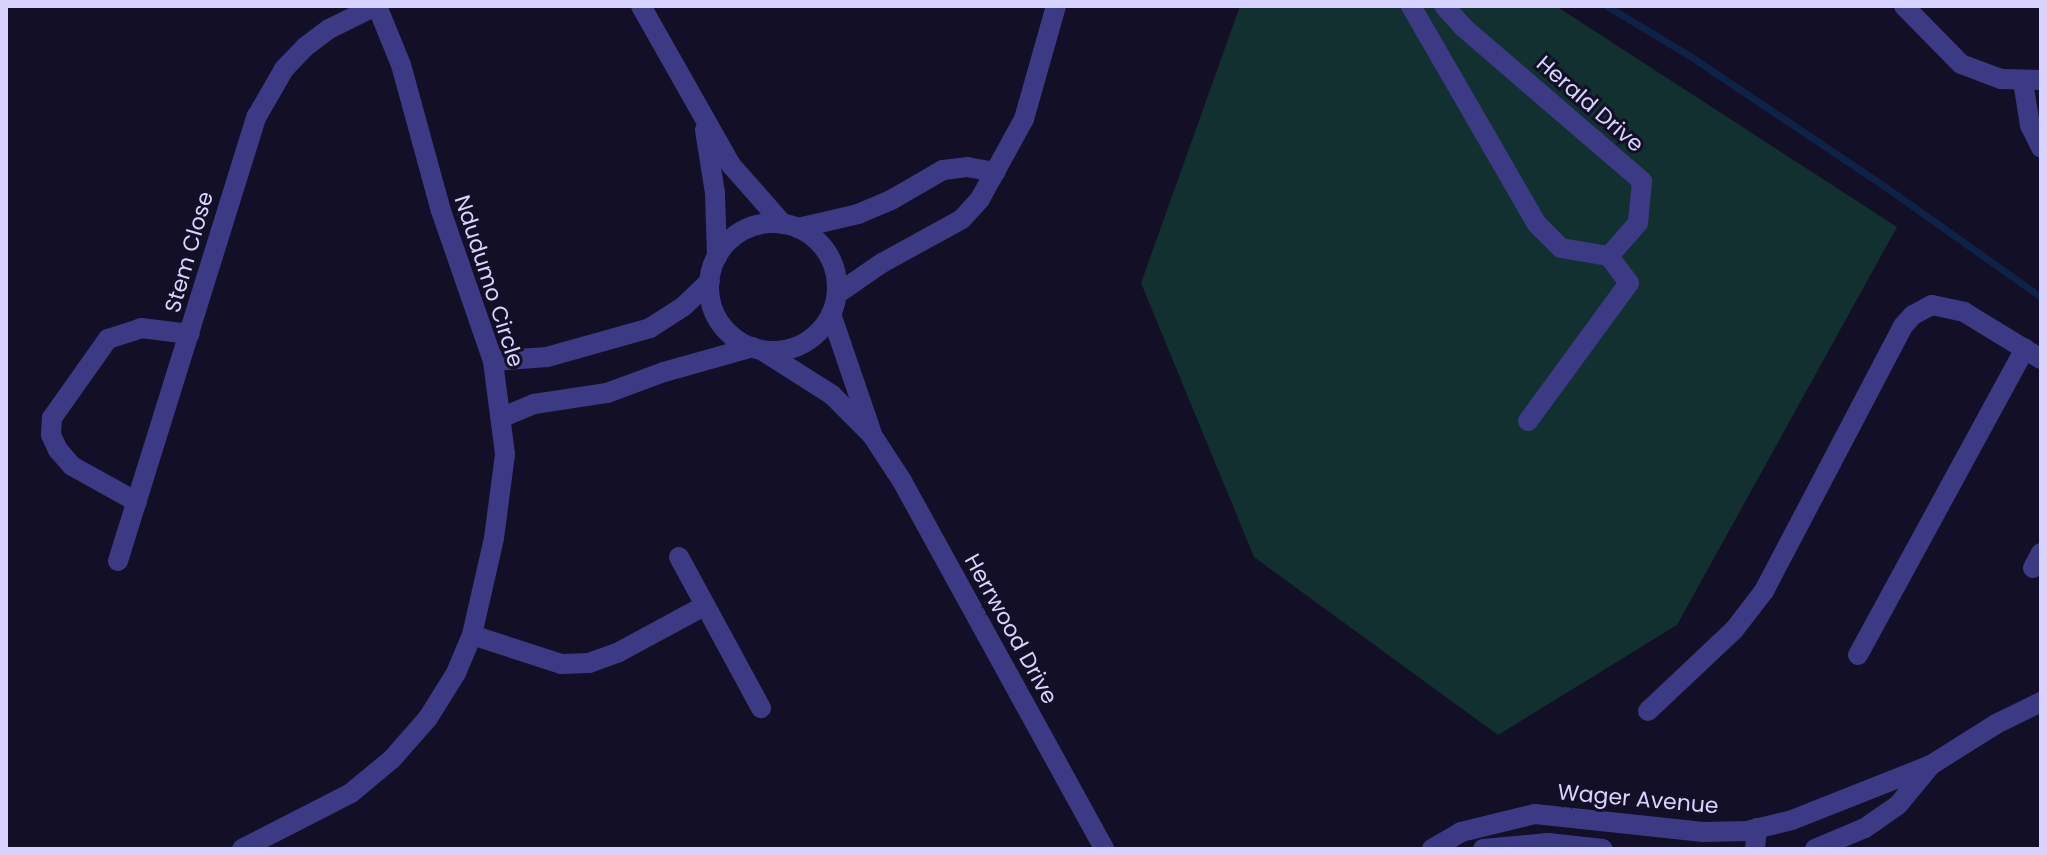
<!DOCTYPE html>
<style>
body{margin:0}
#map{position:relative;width:2047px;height:855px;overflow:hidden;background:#130f26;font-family:Poppins,sans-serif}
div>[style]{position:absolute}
.green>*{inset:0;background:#12302f}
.stream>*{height:7px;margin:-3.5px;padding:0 3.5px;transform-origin:3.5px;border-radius:3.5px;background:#0c2248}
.street>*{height:20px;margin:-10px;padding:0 10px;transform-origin:10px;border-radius:10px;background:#3d3a85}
.street>.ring{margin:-10px;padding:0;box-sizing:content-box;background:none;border:20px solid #3d3a85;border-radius:50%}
span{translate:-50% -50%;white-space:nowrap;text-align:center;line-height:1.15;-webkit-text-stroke:6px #130f26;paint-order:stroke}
.street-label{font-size:22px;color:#d9d4ff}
.frame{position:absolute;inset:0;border:8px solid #d9d4ff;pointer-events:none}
</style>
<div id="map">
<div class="green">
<div style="clip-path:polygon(1240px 6px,1556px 6px,1897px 227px,1677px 625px,1498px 735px,1254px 557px,1141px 283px)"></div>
</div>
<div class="stream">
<div style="left:1607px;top:6px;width:93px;rotate:31deg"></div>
<div style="left:1687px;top:54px;width:241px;rotate:33.8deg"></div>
<div style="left:1887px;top:188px;width:189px;rotate:35.3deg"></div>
</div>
<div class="street">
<div style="left:641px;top:6px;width:183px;rotate:60.5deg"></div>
<div style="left:731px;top:165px;width:79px;rotate:48.6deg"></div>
<div style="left:1411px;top:6px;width:252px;rotate:60deg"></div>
<div style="left:1537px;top:224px;width:34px;rotate:45deg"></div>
<div style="left:1561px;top:248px;width:49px;rotate:9.5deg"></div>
<div style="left:1609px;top:256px;width:44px;rotate:-48.7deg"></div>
<div style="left:1638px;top:223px;width:42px;rotate:-84.6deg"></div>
<div style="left:1642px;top:181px;width:235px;rotate:-139.3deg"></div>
<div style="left:1464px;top:28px;width:30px;rotate:-132deg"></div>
<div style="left:1904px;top:6px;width:81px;rotate:45.5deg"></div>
<div style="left:1961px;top:64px;width:43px;rotate:20.6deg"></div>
<div style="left:2001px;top:79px;width:40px;rotate:1.4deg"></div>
<div style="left:2023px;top:82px;width:44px;rotate:80.8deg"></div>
<div style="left:2030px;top:125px;width:25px;rotate:64deg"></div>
<div style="left:705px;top:130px;width:64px;rotate:81deg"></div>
<div style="left:715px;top:193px;width:64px;rotate:88.2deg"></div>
<div class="ring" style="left:709px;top:223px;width:108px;height:108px"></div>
<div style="left:798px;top:228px;width:62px;rotate:-13.1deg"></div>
<div style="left:858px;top:214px;width:36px;rotate:-23deg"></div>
<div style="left:891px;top:200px;width:60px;rotate:-30deg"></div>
<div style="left:943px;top:170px;width:24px;rotate:-7deg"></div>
<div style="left:967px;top:167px;width:29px;rotate:10deg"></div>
<div style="left:837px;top:294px;width:55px;rotate:-34.6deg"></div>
<div style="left:882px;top:263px;width:91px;rotate:-28.8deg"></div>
<div style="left:962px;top:219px;width:27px;rotate:-48deg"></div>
<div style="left:980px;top:199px;width:91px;rotate:-61.2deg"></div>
<div style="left:1024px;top:119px;width:117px;rotate:-74.2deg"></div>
<div style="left:831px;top:314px;width:124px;rotate:71.1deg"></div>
<div style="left:763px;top:351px;width:82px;rotate:32.5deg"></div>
<div style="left:832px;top:395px;width:57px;rotate:45deg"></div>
<div style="left:872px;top:435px;width:55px;rotate:56.9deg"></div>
<div style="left:902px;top:481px;width:420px;rotate:61.2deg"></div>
<div style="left:493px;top:361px;width:54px;rotate:-4.2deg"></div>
<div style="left:547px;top:357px;width:107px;rotate:-15.7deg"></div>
<div style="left:650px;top:328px;width:40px;rotate:-32.9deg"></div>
<div style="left:684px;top:306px;width:36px;rotate:-44deg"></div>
<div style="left:503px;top:417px;width:34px;rotate:-23deg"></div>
<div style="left:534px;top:404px;width:74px;rotate:-8.6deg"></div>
<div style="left:607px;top:393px;width:61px;rotate:-20.2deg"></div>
<div style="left:664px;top:372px;width:92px;rotate:-15.7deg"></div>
<div style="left:1528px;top:421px;width:171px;rotate:-53.8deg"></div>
<div style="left:1629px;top:283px;width:34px;rotate:-127deg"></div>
<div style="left:137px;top:502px;width:74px;rotate:-151deg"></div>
<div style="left:72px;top:466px;width:21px;rotate:-131deg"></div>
<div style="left:58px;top:450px;width:17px;rotate:-115deg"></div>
<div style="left:51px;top:435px;width:17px;rotate:-87deg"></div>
<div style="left:52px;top:418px;width:97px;rotate:-54.7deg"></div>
<div style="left:108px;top:339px;width:35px;rotate:-18deg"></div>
<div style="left:141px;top:328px;width:49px;rotate:7deg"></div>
<div style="left:679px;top:557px;width:172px;rotate:61.5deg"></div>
<div style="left:118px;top:561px;width:466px;rotate:-72.7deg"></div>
<div style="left:257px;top:116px;width:54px;rotate:-60.1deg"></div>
<div style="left:284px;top:69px;width:30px;rotate:-46deg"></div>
<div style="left:305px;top:47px;width:30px;rotate:-37deg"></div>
<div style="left:329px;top:29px;width:52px;rotate:-26.1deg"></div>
<div style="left:2033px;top:568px;width:17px;rotate:-62deg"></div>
<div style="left:472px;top:635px;width:94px;rotate:18deg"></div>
<div style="left:561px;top:664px;width:28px;rotate:-2deg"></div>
<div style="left:589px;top:663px;width:32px;rotate:-20deg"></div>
<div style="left:619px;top:652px;width:97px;rotate:-28.4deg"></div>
<div style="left:1858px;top:655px;width:349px;rotate:-61.4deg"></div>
<div style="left:1648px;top:711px;width:118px;rotate:-43.3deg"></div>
<div style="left:1734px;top:630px;width:49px;rotate:-52.4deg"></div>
<div style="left:1764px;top:591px;width:299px;rotate:-62.3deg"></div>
<div style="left:1903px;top:326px;width:15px;rotate:-48deg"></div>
<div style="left:1913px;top:315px;width:21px;rotate:-28deg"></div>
<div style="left:1932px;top:305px;width:33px;rotate:12deg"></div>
<div style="left:1964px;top:312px;width:90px;rotate:31.4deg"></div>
<div style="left:242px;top:849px;width:123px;rotate:-27.2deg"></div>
<div style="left:351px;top:793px;width:53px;rotate:-39.7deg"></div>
<div style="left:392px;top:759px;width:55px;rotate:-48.7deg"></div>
<div style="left:428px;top:718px;width:53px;rotate:-58.1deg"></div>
<div style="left:456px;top:673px;width:41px;rotate:-67.2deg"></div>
<div style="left:472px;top:635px;width:99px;rotate:-77.2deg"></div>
<div style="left:494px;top:538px;width:85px;rotate:-82.5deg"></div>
<div style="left:505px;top:454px;width:94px;rotate:-97.4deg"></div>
<div style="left:493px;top:361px;width:159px;rotate:-109.1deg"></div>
<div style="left:441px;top:211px;width:151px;rotate:-105.3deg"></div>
<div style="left:401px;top:65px;width:64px;rotate:-112.1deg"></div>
<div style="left:1432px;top:849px;width:34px;rotate:-30deg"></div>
<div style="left:1461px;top:832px;width:76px;rotate:-13.7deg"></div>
<div style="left:1535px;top:814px;width:169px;rotate:6.1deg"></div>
<div style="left:1703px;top:832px;width:44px;rotate:-1.3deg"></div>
<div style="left:1747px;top:831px;width:46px;rotate:-13.7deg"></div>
<div style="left:1792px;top:820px;width:149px;rotate:-21.6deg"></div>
<div style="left:1931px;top:765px;width:77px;rotate:-32.2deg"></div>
<div style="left:1996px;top:724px;width:50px;rotate:-26.1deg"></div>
<div style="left:1483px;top:849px;width:65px;rotate:-5.3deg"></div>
<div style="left:1548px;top:843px;width:55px;rotate:6.2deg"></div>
<div style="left:1755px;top:849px;width:21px;rotate:-85deg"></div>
<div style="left:1815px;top:849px;width:54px;rotate:-22.8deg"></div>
<div style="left:1865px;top:828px;width:40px;rotate:-34.9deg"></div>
<div style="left:1898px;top:805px;width:52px;rotate:-50.5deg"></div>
</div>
<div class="street-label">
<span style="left:1590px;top:104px;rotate:41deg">Herald Drive</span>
<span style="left:189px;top:252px;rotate:-74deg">Stem Close</span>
<span style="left:489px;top:281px;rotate:72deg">Ndudumo Circle</span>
<span style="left:1011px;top:629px;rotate:61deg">Herrwood Drive</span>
<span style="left:1638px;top:799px;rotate:5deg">Wager Avenue</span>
</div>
<div class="frame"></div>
</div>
